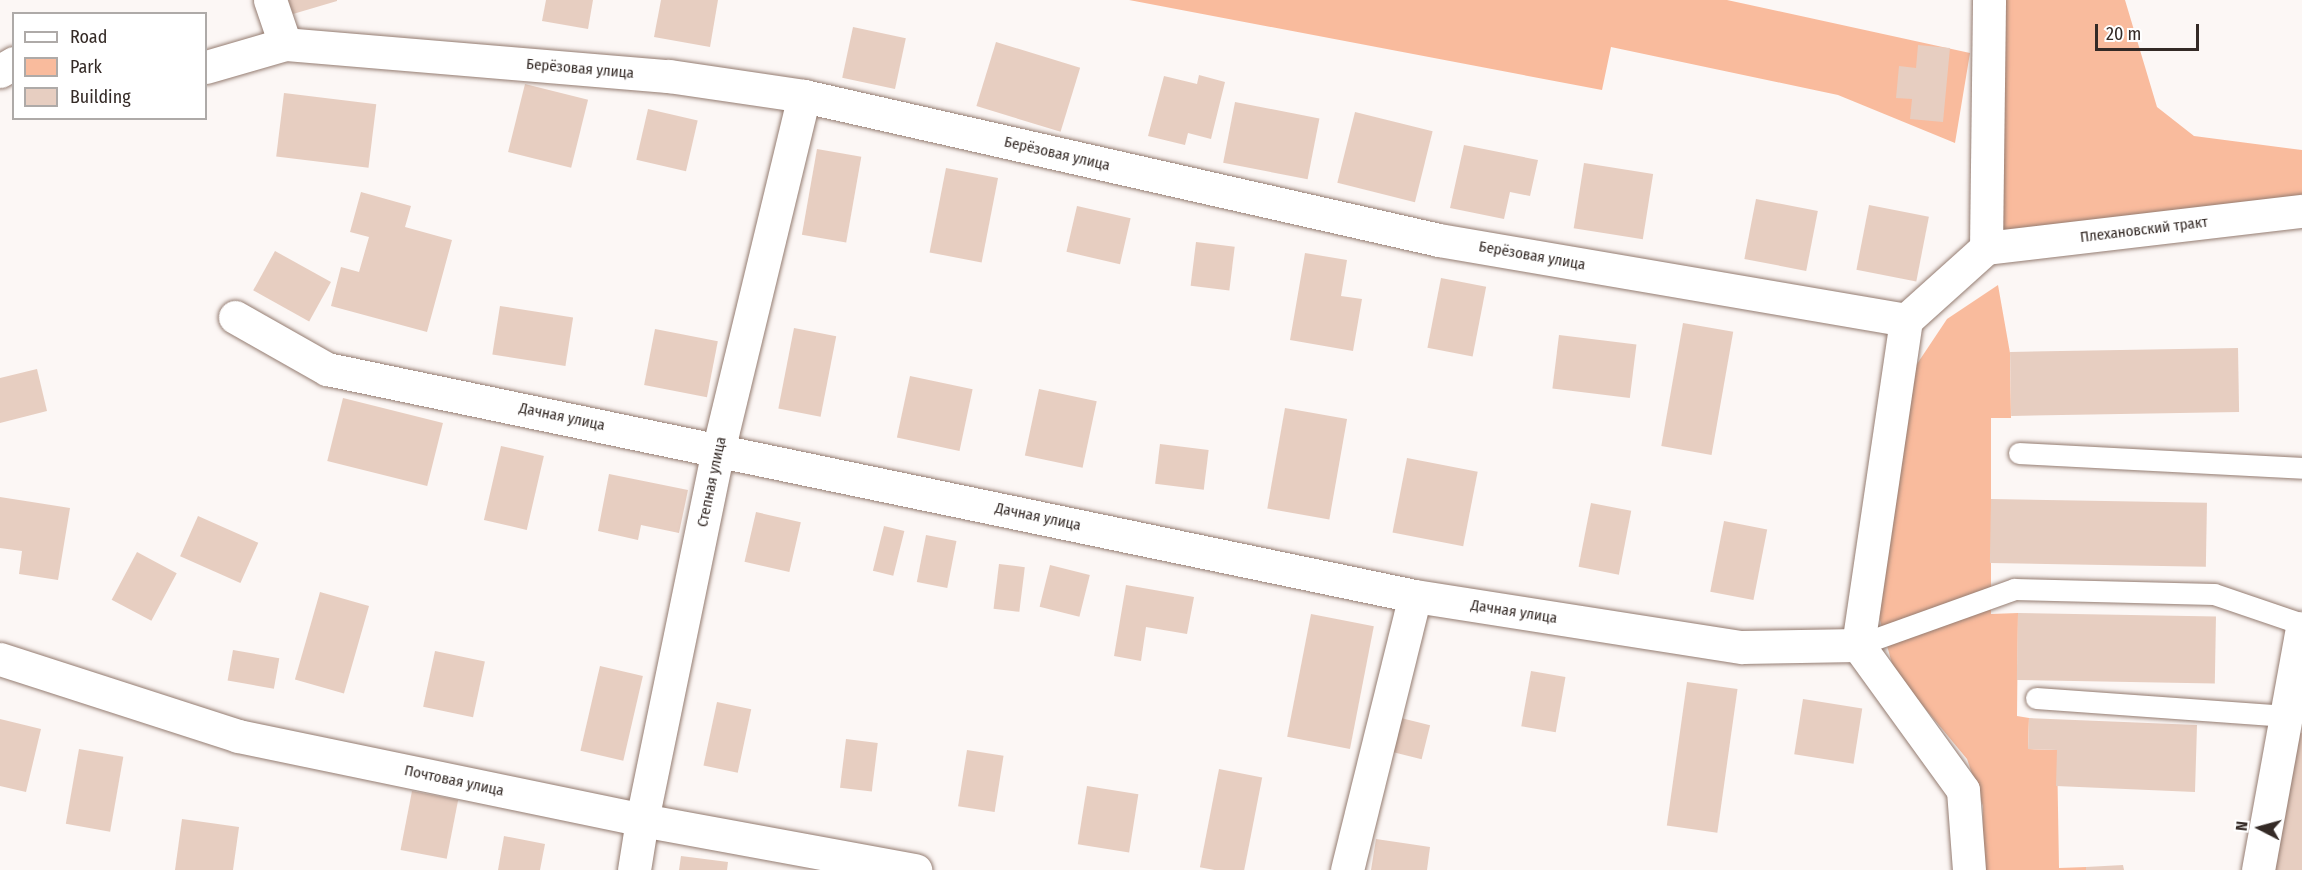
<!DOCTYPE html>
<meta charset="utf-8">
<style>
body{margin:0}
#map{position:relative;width:2302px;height:870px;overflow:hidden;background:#fcf7f5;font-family:"Fira Sans Condensed",sans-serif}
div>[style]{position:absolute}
.green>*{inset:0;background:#f9bb9d}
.building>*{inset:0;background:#e7cec1;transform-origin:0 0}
.roads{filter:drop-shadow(0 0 2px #947c71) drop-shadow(0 0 2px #947c71)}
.service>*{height:21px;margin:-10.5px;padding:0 10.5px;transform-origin:10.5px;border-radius:10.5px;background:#fff}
.minor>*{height:33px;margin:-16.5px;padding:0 16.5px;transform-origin:16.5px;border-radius:16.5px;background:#fff}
span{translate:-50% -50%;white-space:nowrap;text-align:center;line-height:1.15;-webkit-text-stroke:4.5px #fff;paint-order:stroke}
.street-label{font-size:15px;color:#342a26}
.legend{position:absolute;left:12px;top:12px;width:195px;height:108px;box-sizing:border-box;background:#fff;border:2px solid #aeaaa8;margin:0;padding:8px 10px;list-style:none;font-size:18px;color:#342a26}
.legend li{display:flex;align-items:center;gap:12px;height:30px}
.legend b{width:30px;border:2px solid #aeaaa8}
.north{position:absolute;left:2230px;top:798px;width:60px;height:60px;-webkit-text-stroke:4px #fff;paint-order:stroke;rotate:276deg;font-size:16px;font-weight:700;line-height:24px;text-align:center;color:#342a26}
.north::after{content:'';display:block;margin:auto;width:21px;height:27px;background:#342a26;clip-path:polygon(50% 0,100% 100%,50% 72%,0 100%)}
.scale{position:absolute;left:2095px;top:24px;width:104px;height:27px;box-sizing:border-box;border:3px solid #342a26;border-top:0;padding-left:8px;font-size:18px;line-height:21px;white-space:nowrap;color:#342a26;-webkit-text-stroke:4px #fff;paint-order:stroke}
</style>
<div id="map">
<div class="green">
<div style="clip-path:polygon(1129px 0,1727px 0,1970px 53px,1955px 143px,1838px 95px,1611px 47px,1602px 90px)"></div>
<div style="clip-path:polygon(2003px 0,2125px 0,2157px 107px,2194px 136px,2302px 150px,2302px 197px,2001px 234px)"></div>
<div style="clip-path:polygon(1998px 285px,2010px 353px,2011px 418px,1991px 418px,1991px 614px,2018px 613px,2017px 716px,2029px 718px,2028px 749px,2057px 750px,2059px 868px,2086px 867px,2086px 870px,1983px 870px,1983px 806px,1967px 759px,1894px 671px,1875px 602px,1909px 376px,1947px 319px)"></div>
</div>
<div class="building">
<div style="clip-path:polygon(288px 0,337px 0,337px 1px,293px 14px)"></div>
<div style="clip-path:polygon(546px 0,593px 0,588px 29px,542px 21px)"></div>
<div style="clip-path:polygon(661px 0,718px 0,710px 47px,654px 37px)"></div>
<div style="left:853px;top:27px;width:54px;height:52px;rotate:12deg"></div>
<div style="left:996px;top:42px;width:88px;height:67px;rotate:17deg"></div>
<div style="clip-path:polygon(1918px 45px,1950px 48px,1943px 122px,1910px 119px,1912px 99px,1896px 98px,1899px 66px,1916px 68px)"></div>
<div style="clip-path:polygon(1199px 75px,1225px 82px,1211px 139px,1188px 133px,1185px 145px,1148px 136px,1164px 76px,1197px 84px)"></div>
<div style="left:525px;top:84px;width:65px;height:70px;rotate:14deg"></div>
<div style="left:284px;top:93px;width:93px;height:64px;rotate:7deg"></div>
<div style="left:1235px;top:102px;width:86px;height:62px;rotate:11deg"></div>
<div style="left:648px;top:109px;width:51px;height:52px;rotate:13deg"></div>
<div style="left:1355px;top:112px;width:80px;height:73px;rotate:14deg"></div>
<div style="clip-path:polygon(1464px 145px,1538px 160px,1530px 196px,1510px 192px,1504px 219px,1450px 208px)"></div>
<div style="left:817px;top:149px;width:45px;height:87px;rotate:10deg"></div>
<div style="left:1584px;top:163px;width:70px;height:66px;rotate:9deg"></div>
<div style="left:946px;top:168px;width:53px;height:86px;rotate:11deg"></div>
<div style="clip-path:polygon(361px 192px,411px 206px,405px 227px,452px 240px,427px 332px,331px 306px,341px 267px,359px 272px,369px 237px,350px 232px)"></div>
<div style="left:1756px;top:199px;width:63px;height:61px;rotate:11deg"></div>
<div style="left:1869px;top:205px;width:61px;height:66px;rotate:11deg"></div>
<div style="left:1077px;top:206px;width:55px;height:47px;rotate:13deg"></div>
<div style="left:1196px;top:242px;width:39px;height:44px;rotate:7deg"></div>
<div style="left:275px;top:251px;width:64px;height:45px;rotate:29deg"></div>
<div style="clip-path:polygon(1305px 253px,1347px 260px,1341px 296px,1362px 299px,1353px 351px,1290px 340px)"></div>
<div style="left:1441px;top:278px;width:46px;height:71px;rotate:11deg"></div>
<div style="left:500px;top:306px;width:74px;height:49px;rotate:9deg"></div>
<div style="left:1683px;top:323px;width:51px;height:125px;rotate:10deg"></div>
<div style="left:794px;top:328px;width:43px;height:82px;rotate:11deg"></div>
<div style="left:655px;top:329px;width:64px;height:57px;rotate:11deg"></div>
<div style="left:1559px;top:335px;width:78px;height:54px;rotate:7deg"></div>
<div style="left:2238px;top:348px;width:64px;height:228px;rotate:89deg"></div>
<div style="clip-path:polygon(37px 369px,47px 411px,0 423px,0 378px)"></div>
<div style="left:910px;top:376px;width:64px;height:63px;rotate:12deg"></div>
<div style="left:1039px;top:389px;width:59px;height:68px;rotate:12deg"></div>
<div style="left:343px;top:398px;width:103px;height:65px;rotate:14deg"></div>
<div style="left:1285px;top:408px;width:63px;height:102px;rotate:10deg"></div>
<div style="left:1160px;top:444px;width:49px;height:40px;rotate:7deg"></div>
<div style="left:501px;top:446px;width:44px;height:76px;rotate:13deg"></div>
<div style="left:1407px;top:458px;width:72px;height:76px;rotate:11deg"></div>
<div style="clip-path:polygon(609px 474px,688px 490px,679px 533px,641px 525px,638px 540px,598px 531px)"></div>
<div style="clip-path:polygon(0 497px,70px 508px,58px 580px,19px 574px,22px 551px,0 548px)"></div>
<div style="left:1991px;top:499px;width:216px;height:64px;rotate:1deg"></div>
<div style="left:1591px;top:503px;width:41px;height:65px;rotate:11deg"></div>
<div style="left:756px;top:512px;width:46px;height:51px;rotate:13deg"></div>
<div style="left:198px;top:516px;width:66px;height:44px;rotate:24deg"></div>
<div style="left:1724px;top:521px;width:44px;height:72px;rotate:11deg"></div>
<div style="left:884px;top:526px;width:21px;height:46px;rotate:14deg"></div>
<div style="left:926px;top:535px;width:31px;height:48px;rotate:11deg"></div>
<div style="left:137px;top:552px;width:45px;height:54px;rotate:28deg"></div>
<div style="left:999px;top:564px;width:26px;height:45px;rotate:7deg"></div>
<div style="left:1050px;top:565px;width:41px;height:43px;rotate:14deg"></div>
<div style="clip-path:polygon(1126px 585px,1194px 597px,1187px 634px,1146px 627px,1141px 661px,1114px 656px)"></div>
<div style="left:320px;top:592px;width:51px;height:91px;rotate:16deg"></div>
<div style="left:2018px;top:613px;width:198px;height:67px;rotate:1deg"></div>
<div style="left:1311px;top:614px;width:64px;height:125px;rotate:11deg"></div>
<div style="left:233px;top:650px;width:47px;height:31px;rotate:10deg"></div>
<div style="left:435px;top:651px;width:51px;height:57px;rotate:12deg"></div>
<div style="left:600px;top:666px;width:44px;height:87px;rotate:13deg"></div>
<div style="left:1531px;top:671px;width:35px;height:56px;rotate:10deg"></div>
<div style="left:1687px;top:682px;width:51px;height:145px;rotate:8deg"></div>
<div style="left:1803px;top:699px;width:60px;height:56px;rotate:9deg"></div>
<div style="left:717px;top:702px;width:35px;height:65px;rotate:12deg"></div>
<div style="left:1401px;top:718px;width:30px;height:35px;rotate:14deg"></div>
<div style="clip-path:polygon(2029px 718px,2197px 725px,2195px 792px,2056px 786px,2057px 750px,2028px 749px)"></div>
<div style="clip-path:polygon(0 719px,41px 729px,26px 792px,0 786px)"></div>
<div style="clip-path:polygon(2297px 732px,2302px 733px,2302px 870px,2274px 870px)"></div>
<div style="left:846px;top:739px;width:32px;height:49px;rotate:7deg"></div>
<div style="left:79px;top:749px;width:45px;height:76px;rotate:10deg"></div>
<div style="left:967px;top:750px;width:37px;height:57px;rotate:9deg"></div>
<div style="left:1219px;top:769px;width:44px;height:100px;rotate:11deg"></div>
<div style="left:1087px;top:786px;width:52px;height:59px;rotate:9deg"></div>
<div style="left:412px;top:791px;width:47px;height:60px;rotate:11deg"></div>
<div style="clip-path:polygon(182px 819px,239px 827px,233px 870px,175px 870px)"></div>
<div style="clip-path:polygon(504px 836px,545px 844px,540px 870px,498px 870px)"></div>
<div style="clip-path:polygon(1376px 839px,1430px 847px,1427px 870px,1371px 870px)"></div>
<div style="clip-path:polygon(681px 856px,728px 862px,727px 870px,679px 870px)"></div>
<div style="clip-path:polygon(2123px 865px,2124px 870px,2086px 870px,2086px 867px)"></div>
</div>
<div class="roads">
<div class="service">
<div style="left:2019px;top:453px;width:283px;rotate:3deg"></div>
<div style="left:1858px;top:645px;width:166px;rotate:-19.7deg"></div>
<div style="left:2014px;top:589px;width:200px;rotate:1.4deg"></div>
<div style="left:2214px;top:594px;width:93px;rotate:18.8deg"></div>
<div style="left:2036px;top:698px;width:251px;rotate:4.1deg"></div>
</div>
<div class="minor">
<div style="left:270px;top:0;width:46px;rotate:71.2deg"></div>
<div style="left:206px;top:67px;width:82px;rotate:-16.2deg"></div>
<div style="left:285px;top:44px;width:385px;rotate:4.8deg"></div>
<div style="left:669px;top:76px;width:136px;rotate:8.4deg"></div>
<div style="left:804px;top:96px;width:651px;rotate:12.78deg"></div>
<div style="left:1439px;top:240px;width:474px;rotate:9.7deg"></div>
<div style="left:0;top:71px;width:16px;rotate:-30deg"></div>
<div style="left:1986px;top:248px;width:318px;rotate:-6.7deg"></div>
<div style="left:235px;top:317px;width:106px;rotate:29.5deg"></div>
<div style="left:327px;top:369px;width:1111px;rotate:11.79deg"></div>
<div style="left:1415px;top:596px;width:331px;rotate:8.9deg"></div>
<div style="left:1742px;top:647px;width:116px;rotate:-1deg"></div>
<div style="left:0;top:659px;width:250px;rotate:17.9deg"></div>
<div style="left:238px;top:736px;width:413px;rotate:11.7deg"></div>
<div style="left:642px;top:820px;width:278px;rotate:10.4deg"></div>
<div style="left:634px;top:870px;width:51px;rotate:-80.9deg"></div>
<div style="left:642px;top:820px;width:377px;rotate:-78.4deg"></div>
<div style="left:718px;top:451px;width:365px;rotate:-76.4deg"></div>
<div style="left:1347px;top:870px;width:282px;rotate:-76.1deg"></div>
<div style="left:1969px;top:870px;width:80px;rotate:-94.3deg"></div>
<div style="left:1963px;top:790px;width:179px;rotate:-125.9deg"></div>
<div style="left:1858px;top:645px;width:329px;rotate:-81.6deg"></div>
<div style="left:1906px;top:320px;width:108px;rotate:-42deg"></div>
<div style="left:1986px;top:248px;width:248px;rotate:-89.3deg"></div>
<div style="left:2258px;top:870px;width:246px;rotate:-79.7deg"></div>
</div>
</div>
<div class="street-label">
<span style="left:580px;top:69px;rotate:5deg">Берёзовая улица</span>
<span style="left:1057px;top:154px;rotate:13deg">Берёзовая улица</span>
<span style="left:2144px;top:230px;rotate:-7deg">Плехановский тракт</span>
<span style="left:1532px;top:256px;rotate:10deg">Берёзовая улица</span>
<span style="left:562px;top:417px;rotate:12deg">Дачная улица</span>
<span style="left:712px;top:482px;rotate:-78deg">Степная улица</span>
<span style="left:1038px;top:517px;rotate:12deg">Дачная улица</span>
<span style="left:1514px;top:612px;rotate:9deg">Дачная улица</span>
<span style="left:454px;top:781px;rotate:12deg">Почтовая улица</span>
</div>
<ul class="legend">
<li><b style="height:8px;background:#fff"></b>Road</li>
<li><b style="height:16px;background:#f9bb9d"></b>Park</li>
<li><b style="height:16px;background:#e7cec1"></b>Building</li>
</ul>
<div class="north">N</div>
<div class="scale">20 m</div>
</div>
